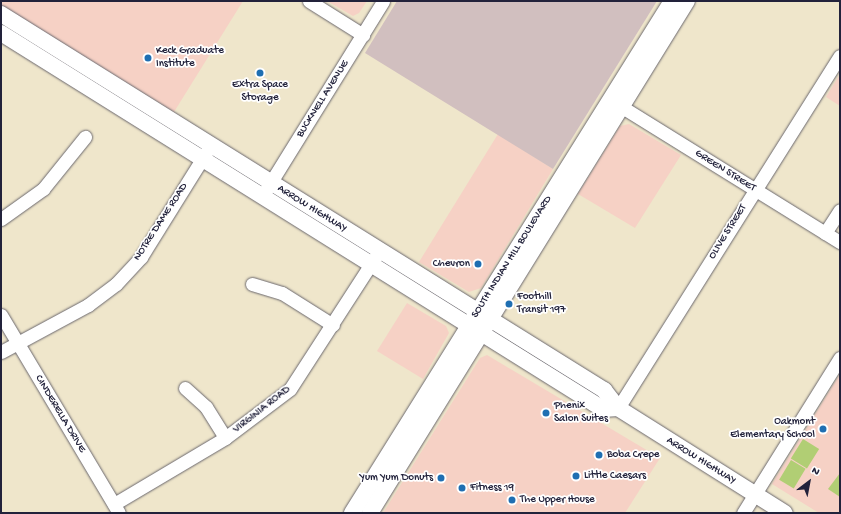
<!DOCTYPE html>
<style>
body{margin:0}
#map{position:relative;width:841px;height:514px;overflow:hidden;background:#efe6cb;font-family:"Gochi Hand",sans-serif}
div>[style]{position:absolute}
.built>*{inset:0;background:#f6d1c5}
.industrial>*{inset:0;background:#d1bfbf}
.green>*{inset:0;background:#b1ce74;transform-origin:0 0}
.roads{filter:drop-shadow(0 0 1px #6a676d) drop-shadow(0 0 1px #6a676d)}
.minor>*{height:13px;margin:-6.5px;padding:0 6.5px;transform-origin:6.5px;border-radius:6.5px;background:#fff}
.major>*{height:16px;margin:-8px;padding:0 8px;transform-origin:8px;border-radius:8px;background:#fff}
.dots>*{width:11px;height:11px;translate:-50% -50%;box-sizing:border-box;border:2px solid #fff;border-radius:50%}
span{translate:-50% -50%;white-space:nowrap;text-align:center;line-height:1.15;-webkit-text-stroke:3.5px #fff;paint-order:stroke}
.poi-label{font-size:11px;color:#22223b}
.left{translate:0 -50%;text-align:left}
.right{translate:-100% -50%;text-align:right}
.street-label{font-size:11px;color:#22223b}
.frame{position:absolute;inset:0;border:2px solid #22223b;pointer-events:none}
.north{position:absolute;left:789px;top:462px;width:40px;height:40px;-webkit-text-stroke:3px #fff;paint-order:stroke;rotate:32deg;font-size:11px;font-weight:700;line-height:16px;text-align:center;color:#22223b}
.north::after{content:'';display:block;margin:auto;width:14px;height:18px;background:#22223b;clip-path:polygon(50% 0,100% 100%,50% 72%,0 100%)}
</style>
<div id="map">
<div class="built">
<div style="clip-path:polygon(1px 1px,243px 1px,174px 112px,1px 5px)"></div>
<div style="clip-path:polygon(327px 1px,367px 1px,359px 13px,353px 16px)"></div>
<div style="clip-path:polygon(840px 74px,840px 106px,826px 97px)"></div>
<div style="clip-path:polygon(629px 124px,681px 155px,635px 228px,578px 194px,620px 126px)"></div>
<div style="clip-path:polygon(498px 134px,553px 169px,481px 288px,469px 292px,419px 262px)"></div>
<div style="clip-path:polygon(407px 303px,446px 326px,449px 333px,423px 379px,377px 351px)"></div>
<div style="clip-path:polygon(487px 355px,660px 458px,625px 513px,383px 513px,480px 358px)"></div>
<div style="clip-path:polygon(840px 374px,840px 513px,819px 513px,772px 484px)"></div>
</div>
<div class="industrial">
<div style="clip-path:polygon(397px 1px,657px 1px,553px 169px,365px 53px)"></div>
</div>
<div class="green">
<div style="left:803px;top:439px;width:19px;height:23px;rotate:32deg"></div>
<div style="left:791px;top:460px;width:17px;height:23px;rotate:31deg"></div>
<div style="clip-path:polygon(840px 473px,840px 497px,828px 489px)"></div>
</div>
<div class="roads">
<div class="minor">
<div style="left:309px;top:1px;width:64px;rotate:32.2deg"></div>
<div style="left:614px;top:102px;width:266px;rotate:31.8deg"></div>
<div style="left:266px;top:190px;width:222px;rotate:-58.2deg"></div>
<div style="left:1px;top:219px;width:52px;rotate:-35.5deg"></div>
<div style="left:43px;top:189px;width:67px;rotate:-51.1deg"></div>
<div style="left:825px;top:233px;width:27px;rotate:-57deg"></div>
<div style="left:252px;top:284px;width:31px;rotate:17deg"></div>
<div style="left:282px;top:293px;width:60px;rotate:32.1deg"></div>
<div style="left:1px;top:315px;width:230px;rotate:59.2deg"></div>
<div style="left:1px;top:352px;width:99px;rotate:-28.4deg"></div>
<div style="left:88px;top:305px;width:35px;rotate:-37deg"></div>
<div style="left:116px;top:284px;width:37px;rotate:-47deg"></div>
<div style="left:141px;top:257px;width:125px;rotate:-58.1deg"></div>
<div style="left:185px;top:388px;width:28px;rotate:42deg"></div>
<div style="left:206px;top:407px;width:36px;rotate:58deg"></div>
<div style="left:618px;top:408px;width:416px;rotate:-57.8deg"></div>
<div style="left:114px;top:504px;width:129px;rotate:-30.7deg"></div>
<div style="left:225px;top:438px;width:81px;rotate:-37deg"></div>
<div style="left:290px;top:389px;width:158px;rotate:-57.1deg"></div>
<div style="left:743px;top:513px;width:183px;rotate:-58deg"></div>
</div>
<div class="major">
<div style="left:1px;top:14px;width:711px;rotate:31.95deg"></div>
<div style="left:604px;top:390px;width:23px;rotate:52deg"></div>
<div style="left:618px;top:408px;width:197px;rotate:32.2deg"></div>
<div style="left:1px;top:33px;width:710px;rotate:31.99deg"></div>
<div style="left:603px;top:409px;width:15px;rotate:-4deg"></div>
<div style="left:352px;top:513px;width:604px;rotate:-57.99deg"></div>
<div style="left:370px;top:513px;width:602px;rotate:-58.24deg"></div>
</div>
</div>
<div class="dots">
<div style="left:148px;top:58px;background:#1f6fb2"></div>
<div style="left:260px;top:73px;background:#1f6fb2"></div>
<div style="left:478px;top:264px;background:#1f6fb2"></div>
<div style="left:509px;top:304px;background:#1f6fb2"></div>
<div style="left:546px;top:413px;background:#1f6fb2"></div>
<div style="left:823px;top:429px;background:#1f6fb2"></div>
<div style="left:599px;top:455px;background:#1f6fb2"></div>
<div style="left:576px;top:476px;background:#1f6fb2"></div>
<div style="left:441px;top:478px;background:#1f6fb2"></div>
<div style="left:462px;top:488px;background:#1f6fb2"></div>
<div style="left:512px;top:500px;background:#1f6fb2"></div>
</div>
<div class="poi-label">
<span class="left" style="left:156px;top:58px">Keck Graduate<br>Institute</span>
<span style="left:260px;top:92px">Extra Space<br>Storage</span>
<span class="right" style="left:470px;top:264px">Chevron</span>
<span class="left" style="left:517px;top:304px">Foothill<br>Transit 197</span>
<span class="left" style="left:554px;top:413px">Phenix<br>Salon Suites</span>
<span class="right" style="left:815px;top:429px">Oakmont<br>Elementary School</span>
<span class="left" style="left:607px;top:455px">Boba Crepe</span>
<span class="left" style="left:584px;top:476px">Little Caesars</span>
<span class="right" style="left:433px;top:478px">Yum Yum Donuts</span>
<span class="left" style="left:470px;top:488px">Fitness 19</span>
<span class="left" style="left:520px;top:500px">The Upper House</span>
</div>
<div class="street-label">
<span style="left:323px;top:99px;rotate:-58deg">BUCKNELL AVENUE</span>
<span style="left:725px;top:171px;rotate:32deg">GREEN STREET</span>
<span style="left:312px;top:209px;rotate:32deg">ARROW HIGHWAY</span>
<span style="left:161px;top:222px;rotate:-57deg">NOTRE DAME ROAD</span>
<span style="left:728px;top:232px;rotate:-58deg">OLIVE STREET</span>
<span style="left:512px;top:257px;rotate:-58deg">SOUTH INDIAN HILL BOULEVARD</span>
<span style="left:262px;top:410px;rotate:-38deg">VIRGINIA ROAD</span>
<span style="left:60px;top:414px;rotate:59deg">CINDERELLA DRIVE</span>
<span style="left:701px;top:461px;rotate:32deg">ARROW HIGHWAY</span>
</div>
<div class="frame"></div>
<div class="north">N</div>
</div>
